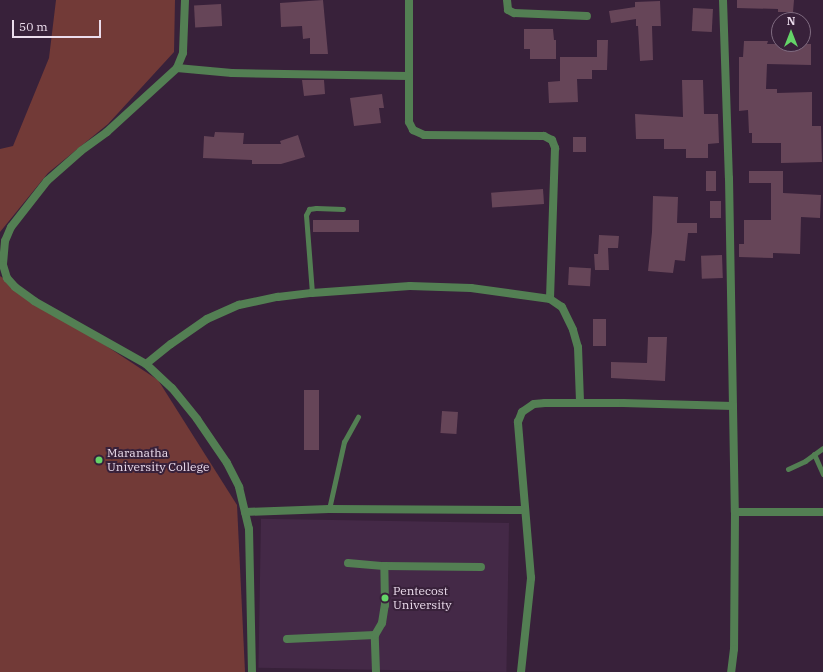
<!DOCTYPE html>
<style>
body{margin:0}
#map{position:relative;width:823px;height:672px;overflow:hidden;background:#38213a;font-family:"IBM Plex Serif",serif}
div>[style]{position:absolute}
.built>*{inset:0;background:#442947;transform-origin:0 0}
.green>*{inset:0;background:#723a37}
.building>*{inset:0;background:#664558;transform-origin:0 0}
.service>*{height:5px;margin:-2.5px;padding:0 2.5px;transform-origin:2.5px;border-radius:2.5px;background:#537f53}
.minor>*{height:8px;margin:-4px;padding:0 4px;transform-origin:4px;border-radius:4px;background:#537f53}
.dots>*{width:11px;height:11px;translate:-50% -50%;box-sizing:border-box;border:2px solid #38213a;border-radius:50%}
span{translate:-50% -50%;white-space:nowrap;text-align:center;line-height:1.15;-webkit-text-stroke:4px #38213a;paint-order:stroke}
.poi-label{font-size:12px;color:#ebdcec}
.left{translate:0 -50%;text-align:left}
.north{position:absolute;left:771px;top:12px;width:40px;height:40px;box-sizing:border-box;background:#38213a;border:1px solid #806c81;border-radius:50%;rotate:0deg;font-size:11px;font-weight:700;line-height:16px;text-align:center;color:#ebdcec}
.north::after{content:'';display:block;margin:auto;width:14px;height:18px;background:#64d468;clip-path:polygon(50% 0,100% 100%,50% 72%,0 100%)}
.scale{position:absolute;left:12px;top:20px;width:89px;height:18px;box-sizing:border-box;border:2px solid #ebdcec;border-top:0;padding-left:5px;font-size:12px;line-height:14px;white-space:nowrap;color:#ebdcec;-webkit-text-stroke:3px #38213a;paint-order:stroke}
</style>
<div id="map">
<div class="built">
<div style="left:509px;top:523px;width:149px;height:248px;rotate:91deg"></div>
</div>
<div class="green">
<div style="clip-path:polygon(56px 0,175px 0,174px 52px,108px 124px,48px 173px,0 232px,0 149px,13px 146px,49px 58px)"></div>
<div style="clip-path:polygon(0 276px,158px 380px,237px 505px,245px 672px,0 672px)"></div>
</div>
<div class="building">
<div style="clip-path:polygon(323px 0,328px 54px,310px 54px,310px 38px,303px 39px,302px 26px,281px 27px,280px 3px)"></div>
<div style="clip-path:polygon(737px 0,794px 0,793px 12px,778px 12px,778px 9px,737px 8px)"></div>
<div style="clip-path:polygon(660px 1px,661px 26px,652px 26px,653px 60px,640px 61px,638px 26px,636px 26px,636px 19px,611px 23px,609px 11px,635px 7px,635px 2px)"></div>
<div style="left:221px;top:4px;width:22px;height:27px;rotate:87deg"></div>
<div style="left:693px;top:8px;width:20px;height:23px;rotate:3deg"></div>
<div style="clip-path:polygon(524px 29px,553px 29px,554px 40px,556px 40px,556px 59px,530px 59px,530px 49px,524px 49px)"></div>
<div style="clip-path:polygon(597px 40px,608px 40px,607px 70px,592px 70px,592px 79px,577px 79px,578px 102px,549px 103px,548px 82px,560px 81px,560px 57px,597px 57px)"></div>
<div style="clip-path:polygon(744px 41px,768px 41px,767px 44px,811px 44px,811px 65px,767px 64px,766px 89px,777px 89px,777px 93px,812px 92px,812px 126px,821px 126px,822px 162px,781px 163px,781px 143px,752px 143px,752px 133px,749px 133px,748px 110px,739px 111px,739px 57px,743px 57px)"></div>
<div style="clip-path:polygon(302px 80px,324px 80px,325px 94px,304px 96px)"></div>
<div style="clip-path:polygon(682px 80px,703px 80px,704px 114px,718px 114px,719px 143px,708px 144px,708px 158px,686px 158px,686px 149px,664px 149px,664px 139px,636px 139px,635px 114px,683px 117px)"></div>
<div style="clip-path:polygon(382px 94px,384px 108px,379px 108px,381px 123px,354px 126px,350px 98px)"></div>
<div style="clip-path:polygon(215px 132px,244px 133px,243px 144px,281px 144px,280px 141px,298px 135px,305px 157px,281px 164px,252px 164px,252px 160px,203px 158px,204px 136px,214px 137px)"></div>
<div style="left:573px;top:137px;width:13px;height:15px"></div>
<div style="left:706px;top:171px;width:10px;height:20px"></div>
<div style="clip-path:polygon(749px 171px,783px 171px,783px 193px,821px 195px,820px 218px,801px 217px,800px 254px,773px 253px,773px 258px,739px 257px,739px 244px,744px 244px,744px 220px,771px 220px,771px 183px,749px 183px)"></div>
<div style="left:543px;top:189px;width:15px;height:52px;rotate:86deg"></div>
<div style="clip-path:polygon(653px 196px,678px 197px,677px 223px,697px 223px,697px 233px,688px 233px,685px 261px,675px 260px,673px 273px,648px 271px,652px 232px)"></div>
<div style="left:710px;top:201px;width:11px;height:17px"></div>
<div style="left:313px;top:220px;width:46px;height:12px"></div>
<div style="clip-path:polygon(599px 235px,619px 236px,618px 248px,608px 248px,609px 270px,595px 270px,594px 254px,598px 254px)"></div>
<div style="left:722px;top:255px;width:23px;height:21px;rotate:88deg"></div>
<div style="left:569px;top:267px;width:22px;height:18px;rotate:3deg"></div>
<div style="left:593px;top:319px;width:13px;height:27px"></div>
<div style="clip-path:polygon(648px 337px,667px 337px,665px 381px,611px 378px,611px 362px,647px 363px)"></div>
<div style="left:304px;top:390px;width:15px;height:60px"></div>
<div style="left:442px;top:411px;width:16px;height:22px;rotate:4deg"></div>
</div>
<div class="service">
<div style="left:312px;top:293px;width:78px;rotate:-94.4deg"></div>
<div style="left:306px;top:215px;width:7px;rotate:-63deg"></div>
<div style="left:309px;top:209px;width:7px;rotate:-8deg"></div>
<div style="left:316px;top:208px;width:27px;rotate:2deg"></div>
<div style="left:814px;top:454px;width:22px;rotate:66deg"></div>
<div style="left:788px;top:469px;width:19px;rotate:-25deg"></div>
<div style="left:805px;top:461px;width:22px;rotate:-36deg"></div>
<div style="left:329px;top:509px;width:69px;rotate:-77.4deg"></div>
<div style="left:344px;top:442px;width:29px;rotate:-61deg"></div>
</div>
<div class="minor">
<div style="left:185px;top:0;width:53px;rotate:92.2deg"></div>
<div style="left:183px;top:53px;width:16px;rotate:112deg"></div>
<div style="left:177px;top:68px;width:95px;rotate:137.6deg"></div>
<div style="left:107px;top:132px;width:32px;rotate:144deg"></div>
<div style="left:81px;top:151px;width:45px;rotate:138.6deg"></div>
<div style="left:47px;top:181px;width:58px;rotate:128deg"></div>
<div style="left:11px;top:227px;width:15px;rotate:113deg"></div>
<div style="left:5px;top:241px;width:24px;rotate:95deg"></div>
<div style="left:3px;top:265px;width:14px;rotate:73deg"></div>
<div style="left:7px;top:278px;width:12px;rotate:48deg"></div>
<div style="left:15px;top:287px;width:24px;rotate:36deg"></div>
<div style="left:34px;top:301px;width:129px;rotate:29.4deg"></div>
<div style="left:146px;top:364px;width:35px;rotate:43deg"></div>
<div style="left:172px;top:388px;width:40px;rotate:51deg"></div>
<div style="left:197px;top:419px;width:53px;rotate:55.7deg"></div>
<div style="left:227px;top:463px;width:27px;rotate:63deg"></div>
<div style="left:239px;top:487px;width:43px;rotate:76.6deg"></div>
<div style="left:249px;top:529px;width:143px;rotate:88.8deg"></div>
<div style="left:409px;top:0;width:122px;rotate:90deg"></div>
<div style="left:409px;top:122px;width:9px;rotate:63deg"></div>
<div style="left:413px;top:130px;width:12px;rotate:24deg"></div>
<div style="left:424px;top:135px;width:120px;rotate:0.5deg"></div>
<div style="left:544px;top:136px;width:9px;rotate:27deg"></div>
<div style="left:552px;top:140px;width:9px;rotate:69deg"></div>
<div style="left:555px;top:148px;width:151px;rotate:91.9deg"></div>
<div style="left:507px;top:0;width:10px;rotate:84deg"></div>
<div style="left:508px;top:10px;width:7px;rotate:27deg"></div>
<div style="left:514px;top:13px;width:73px;rotate:2.4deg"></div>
<div style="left:723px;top:0;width:178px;rotate:88.1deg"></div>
<div style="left:729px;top:178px;width:334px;rotate:89deg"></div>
<div style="left:735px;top:512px;width:137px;rotate:90.4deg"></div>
<div style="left:734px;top:649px;width:23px;rotate:97deg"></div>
<div style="left:177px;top:68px;width:55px;rotate:5.2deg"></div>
<div style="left:232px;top:73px;width:176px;rotate:1deg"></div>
<div style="left:146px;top:364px;width:32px;rotate:-39deg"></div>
<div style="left:171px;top:344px;width:44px;rotate:-34.8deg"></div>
<div style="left:207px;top:319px;width:35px;rotate:-24deg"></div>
<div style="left:239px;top:305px;width:40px;rotate:-12deg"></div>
<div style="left:278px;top:297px;width:34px;rotate:-7deg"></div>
<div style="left:312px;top:293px;width:98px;rotate:-4.1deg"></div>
<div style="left:410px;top:286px;width:61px;rotate:1.9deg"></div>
<div style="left:471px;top:288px;width:80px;rotate:7.9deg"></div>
<div style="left:550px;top:299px;width:14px;rotate:34deg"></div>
<div style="left:562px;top:307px;width:25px;rotate:64deg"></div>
<div style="left:573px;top:330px;width:18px;rotate:74deg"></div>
<div style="left:578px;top:347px;width:55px;rotate:87.9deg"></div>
<div style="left:245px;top:512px;width:84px;rotate:-2deg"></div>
<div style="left:329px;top:509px;width:196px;rotate:0.3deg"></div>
<div style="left:735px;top:512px;width:88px"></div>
<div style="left:348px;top:563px;width:36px;rotate:5deg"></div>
<div style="left:384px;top:566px;width:97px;rotate:0.6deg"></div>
<div style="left:287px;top:639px;width:88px;rotate:-2.6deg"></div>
<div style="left:376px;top:672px;width:37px;rotate:-92deg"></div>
<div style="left:375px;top:635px;width:14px;rotate:-60deg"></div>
<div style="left:382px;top:623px;width:18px;rotate:-81deg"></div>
<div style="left:385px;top:605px;width:39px;rotate:-91deg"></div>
<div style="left:521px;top:672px;width:95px;rotate:-83.9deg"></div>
<div style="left:531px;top:578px;width:157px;rotate:-94.8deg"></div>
<div style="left:518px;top:422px;width:11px;rotate:-68deg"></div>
<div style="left:522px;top:412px;width:14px;rotate:-34deg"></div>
<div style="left:534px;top:404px;width:11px;rotate:-5deg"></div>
<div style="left:545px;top:403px;width:78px"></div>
<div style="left:623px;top:403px;width:110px;rotate:1.6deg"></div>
</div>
<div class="dots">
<div style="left:99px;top:460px;background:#64d468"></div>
<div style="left:385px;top:598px;background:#64d468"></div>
</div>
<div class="poi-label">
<span class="left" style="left:107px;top:460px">Maranatha<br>University College</span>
<span class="left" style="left:393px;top:598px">Pentecost<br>University</span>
</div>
<div class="north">N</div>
<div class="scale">50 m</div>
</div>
